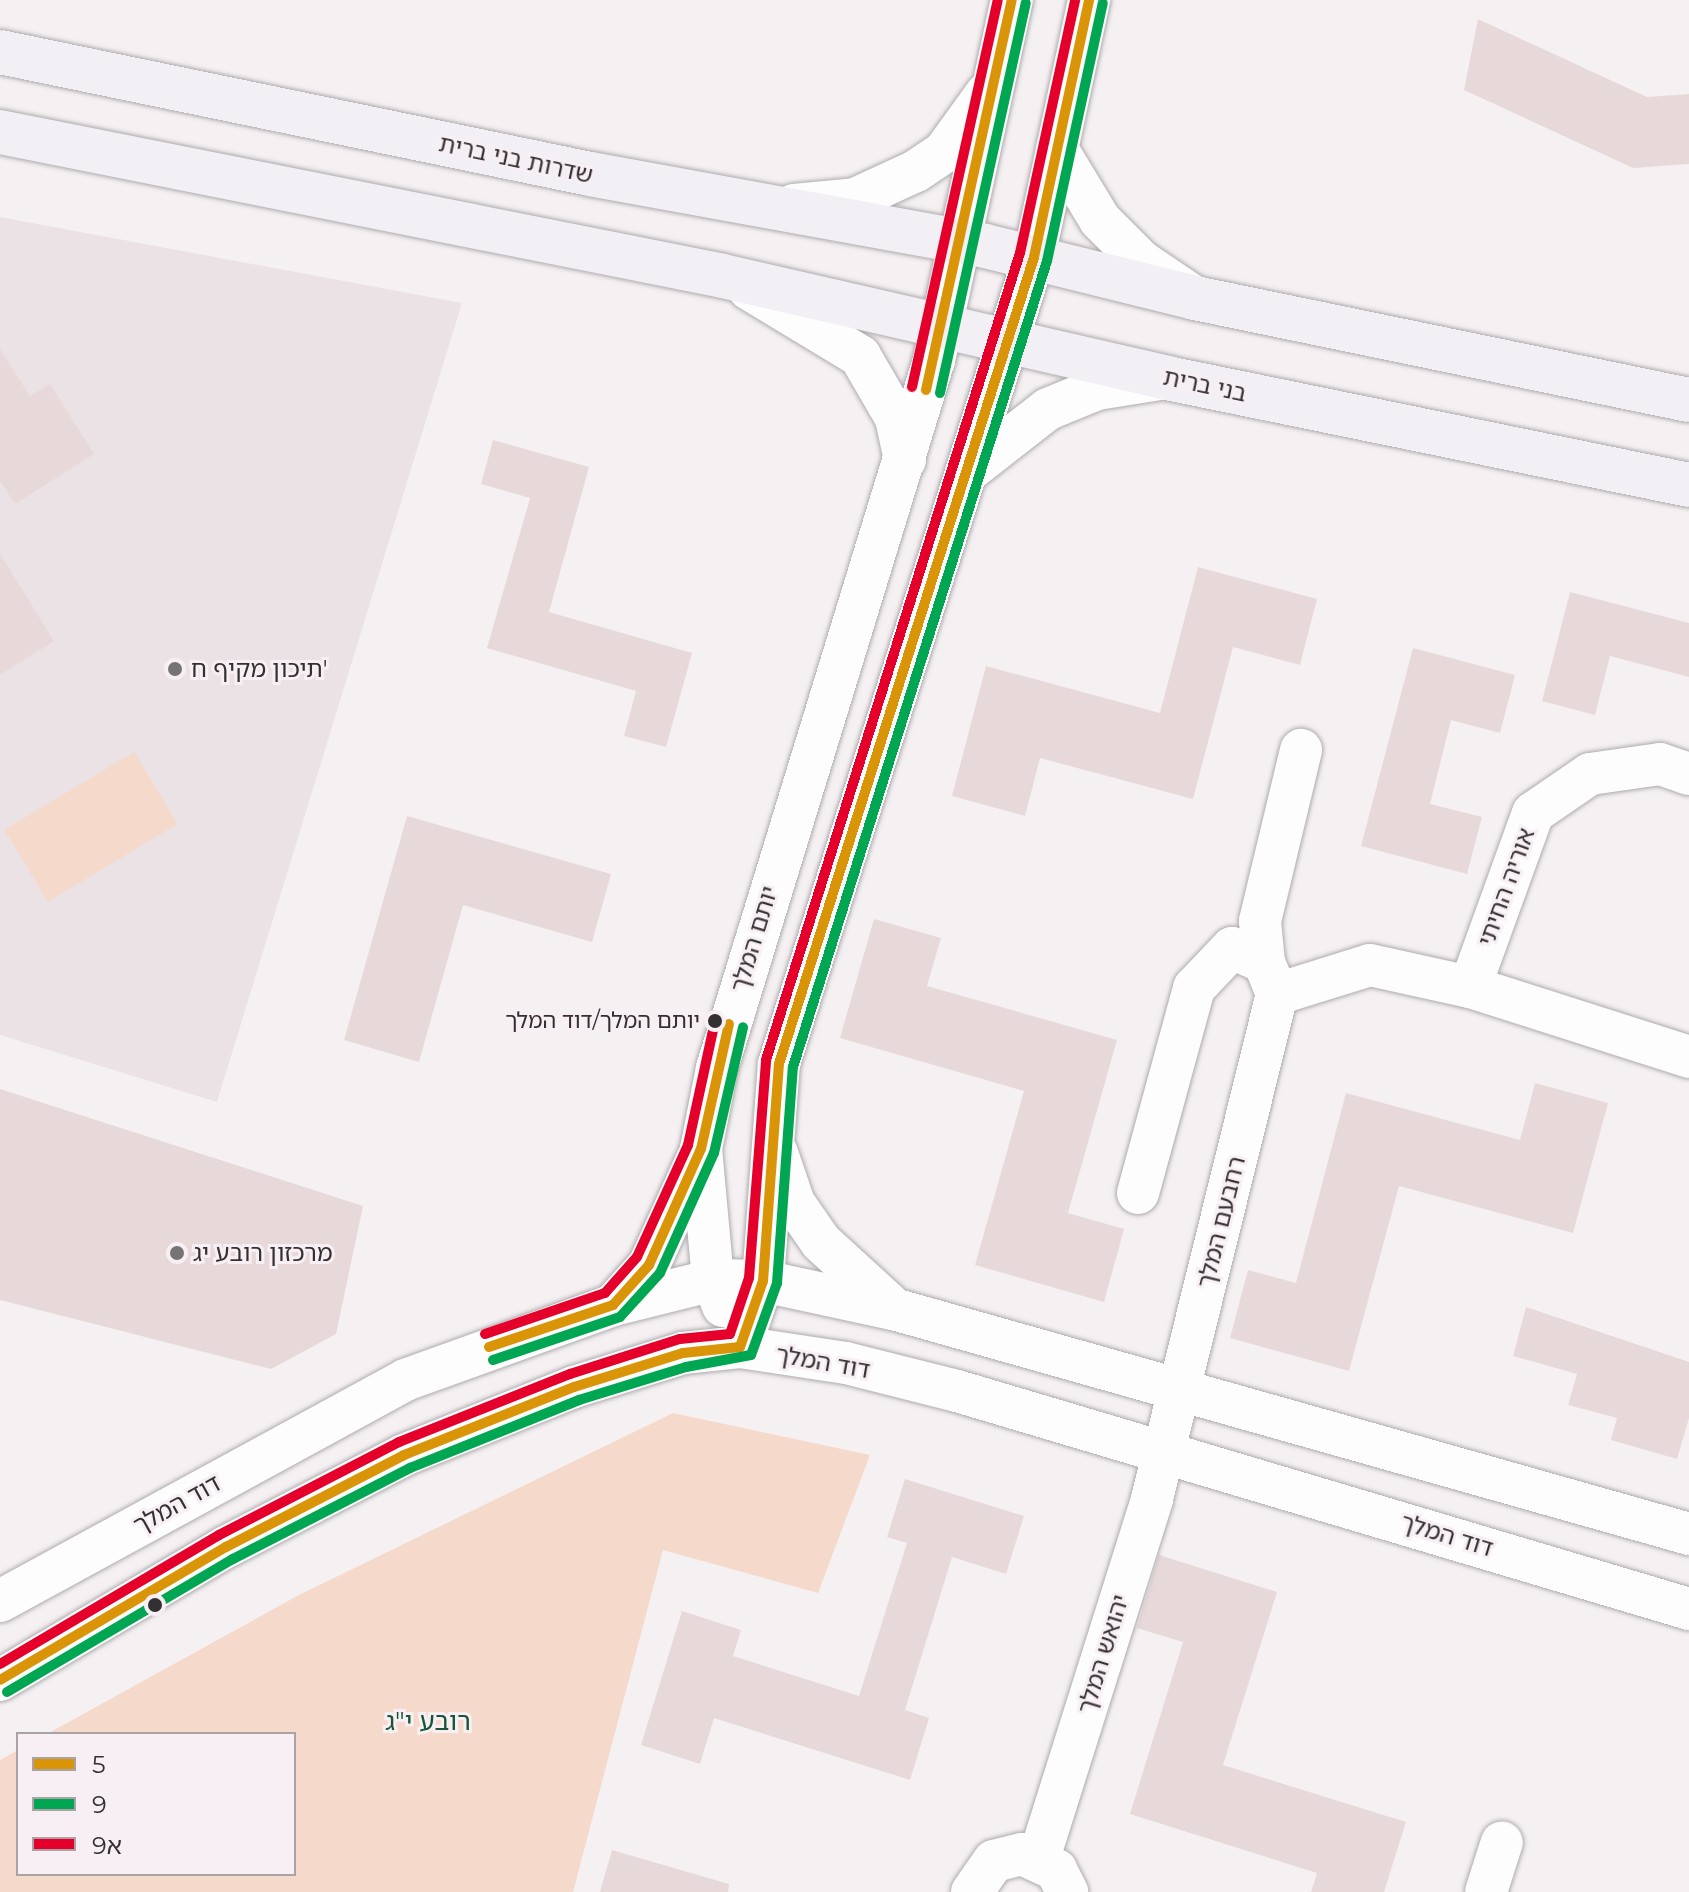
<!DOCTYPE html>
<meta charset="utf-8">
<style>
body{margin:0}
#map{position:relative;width:1689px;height:1892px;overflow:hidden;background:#f5f1f3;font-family:Montserrat,"Noto Sans Hebrew",sans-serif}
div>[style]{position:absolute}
.built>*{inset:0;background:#ebe2e6}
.green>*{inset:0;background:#f5d9ca;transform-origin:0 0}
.building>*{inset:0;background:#e7d9da}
.roads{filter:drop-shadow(0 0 2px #aeabad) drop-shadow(0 0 2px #aeabad)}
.minor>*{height:42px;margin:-21px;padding:0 21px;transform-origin:21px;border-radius:21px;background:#fefdfd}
.major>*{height:44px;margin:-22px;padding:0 22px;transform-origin:22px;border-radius:22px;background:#f2eff5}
.bus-1>*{height:10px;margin:-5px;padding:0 5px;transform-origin:5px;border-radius:5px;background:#da9407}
.bus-2>*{height:10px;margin:-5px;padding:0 5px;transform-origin:5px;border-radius:5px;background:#00a651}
.bus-3>*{height:10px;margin:-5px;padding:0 5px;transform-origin:5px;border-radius:5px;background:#e4002b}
.dots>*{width:22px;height:22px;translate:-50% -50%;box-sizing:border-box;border:4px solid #f7eff4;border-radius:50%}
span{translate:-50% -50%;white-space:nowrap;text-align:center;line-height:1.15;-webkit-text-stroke:6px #f7eff4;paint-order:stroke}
.bus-label{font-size:22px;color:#333031}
.right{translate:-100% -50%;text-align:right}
.street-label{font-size:24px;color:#333031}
.poi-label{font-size:24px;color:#333031}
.left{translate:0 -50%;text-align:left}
.neighbourhood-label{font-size:26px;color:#195536}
.legend{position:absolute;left:16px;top:1732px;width:280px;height:144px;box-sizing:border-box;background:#f7eff4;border:2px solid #a9a3a6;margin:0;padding:10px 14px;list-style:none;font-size:24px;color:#333031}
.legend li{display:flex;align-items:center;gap:16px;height:40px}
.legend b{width:40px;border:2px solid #a9a3a6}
</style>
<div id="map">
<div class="built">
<div style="clip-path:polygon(0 217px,462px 303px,217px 1102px,0 1035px)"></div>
</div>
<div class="green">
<div style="left:134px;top:752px;width:84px;height:151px;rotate:59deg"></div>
<div style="clip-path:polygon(673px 1413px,870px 1455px,818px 1593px,663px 1550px,573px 1892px,0 1892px,0 1760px,18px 1750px,18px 1874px,294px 1874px,294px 1734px,47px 1734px,299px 1595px)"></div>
</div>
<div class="building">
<div style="clip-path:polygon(1478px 19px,1647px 97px,1689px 94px,1689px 164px,1633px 168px,1464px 90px)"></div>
<div style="clip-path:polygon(0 349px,30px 396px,50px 384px,94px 454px,15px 504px,0 481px)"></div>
<div style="clip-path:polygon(493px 440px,589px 467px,549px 612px,692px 653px,666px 747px,624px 736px,636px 691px,487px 648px,530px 498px,481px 484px)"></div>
<div style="clip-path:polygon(0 554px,54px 641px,0 675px)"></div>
<div style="clip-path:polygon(1198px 567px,1317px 599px,1300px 665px,1233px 647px,1193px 799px,1040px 758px,1025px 816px,952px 796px,986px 666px,1160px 713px)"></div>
<div style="clip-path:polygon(1570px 592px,1689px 623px,1689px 677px,1610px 656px,1595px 715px,1542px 701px)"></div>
<div style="clip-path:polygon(1413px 648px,1515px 675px,1500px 733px,1451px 720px,1430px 804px,1482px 817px,1467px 874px,1361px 846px)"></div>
<div style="clip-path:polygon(407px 816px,611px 874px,592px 942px,463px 905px,419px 1062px,344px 1040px)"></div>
<div style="clip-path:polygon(874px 919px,941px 938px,927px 986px,1117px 1040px,1068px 1213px,1124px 1229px,1104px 1302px,975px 1265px,1024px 1091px,840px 1038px)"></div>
<div style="clip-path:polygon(1535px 1083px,1608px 1103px,1573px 1233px,1399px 1186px,1349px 1371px,1230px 1338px,1248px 1270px,1296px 1283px,1346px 1093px,1520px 1140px)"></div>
<div style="clip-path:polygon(0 1089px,363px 1206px,336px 1334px,271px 1369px,0 1300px)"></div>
<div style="clip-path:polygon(1526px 1307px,1689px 1362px,1689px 1418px,1677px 1459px,1611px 1440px,1617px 1418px,1568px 1405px,1577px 1374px,1513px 1356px)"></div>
<div style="clip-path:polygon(905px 1479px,1024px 1516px,1006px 1574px,952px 1557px,905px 1710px,929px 1718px,910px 1780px,714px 1718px,700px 1764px,641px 1745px,682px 1611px,741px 1630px,733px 1656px,859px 1696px,907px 1543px,887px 1537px)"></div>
<div style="clip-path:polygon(1159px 1555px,1277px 1592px,1223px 1765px,1406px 1822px,1384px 1892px,1311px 1892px,1317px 1873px,1130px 1814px,1183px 1642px,1137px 1628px)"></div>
<div style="clip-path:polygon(612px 1850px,729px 1884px,728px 1892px,600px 1892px)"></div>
</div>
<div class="roads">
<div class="minor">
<div style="left:1057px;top:149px;width:83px;rotate:58.8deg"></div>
<div style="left:1100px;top:220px;width:58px;rotate:45deg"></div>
<div style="left:1141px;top:261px;width:60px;rotate:34.2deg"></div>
<div style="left:794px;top:205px;width:61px;rotate:-5.6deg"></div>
<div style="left:855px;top:199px;width:67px;rotate:-24.7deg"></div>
<div style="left:916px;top:171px;width:34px;rotate:-34deg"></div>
<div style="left:944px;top:152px;width:72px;rotate:-54.1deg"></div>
<div style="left:749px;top:289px;width:130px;rotate:31.1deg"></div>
<div style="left:860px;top:356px;width:72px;rotate:59.9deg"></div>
<div style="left:896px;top:418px;width:43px;rotate:77.9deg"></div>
<div style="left:966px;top:473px;width:104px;rotate:-38deg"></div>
<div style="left:1048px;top:409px;width:53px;rotate:-22.2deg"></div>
<div style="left:1097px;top:389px;width:70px;rotate:-9.1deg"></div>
<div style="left:1264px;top:962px;width:41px;rotate:-95.6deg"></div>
<div style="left:1260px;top:921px;width:176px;rotate:-76.5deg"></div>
<div style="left:1470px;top:987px;width:185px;rotate:-70.1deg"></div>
<div style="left:1533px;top:813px;width:69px;rotate:-34.4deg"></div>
<div style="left:1590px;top:774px;width:71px;rotate:-8.1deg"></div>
<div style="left:1660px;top:764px;width:31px;rotate:19deg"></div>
<div style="left:777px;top:1153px;width:53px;rotate:71.2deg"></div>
<div style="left:794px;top:1203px;width:47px;rotate:55.3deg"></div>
<div style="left:821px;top:1242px;width:93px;rotate:42.4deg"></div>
<div style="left:1138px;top:1193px;width:213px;rotate:-74.7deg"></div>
<div style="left:1194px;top:988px;width:55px;rotate:-46.5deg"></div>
<div style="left:1232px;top:948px;width:35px;rotate:24deg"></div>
<div style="left:1264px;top:962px;width:35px;rotate:68deg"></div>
<div style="left:613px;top:1305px;width:54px;rotate:-48deg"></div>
<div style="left:649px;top:1265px;width:119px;rotate:-65.6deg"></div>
<div style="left:723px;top:1306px;width:28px;rotate:-111deg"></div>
<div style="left:713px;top:1280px;width:132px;rotate:-95.2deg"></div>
<div style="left:701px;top:1149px;width:83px;rotate:-78.8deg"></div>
<div style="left:717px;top:1068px;width:741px;rotate:-72.96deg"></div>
<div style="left:934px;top:360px;width:368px;rotate:-77.8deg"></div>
<div style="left:740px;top:1347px;width:70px;rotate:-70.8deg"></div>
<div style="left:763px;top:1281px;width:218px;rotate:-85.8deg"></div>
<div style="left:779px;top:1064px;width:846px;rotate:-72.46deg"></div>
<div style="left:1034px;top:257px;width:263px;rotate:-77.9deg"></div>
<div style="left:0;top:1601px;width:461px;rotate:-28.6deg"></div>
<div style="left:405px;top:1380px;width:221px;rotate:-19.8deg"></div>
<div style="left:613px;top:1305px;width:103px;rotate:-14deg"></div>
<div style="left:713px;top:1280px;width:50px;rotate:1.1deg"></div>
<div style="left:763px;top:1281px;width:137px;rotate:12.2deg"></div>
<div style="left:897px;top:1310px;width:823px;rotate:15.79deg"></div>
<div style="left:0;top:1680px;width:262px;rotate:-30.5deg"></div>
<div style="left:226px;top:1547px;width:200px;rotate:-27.3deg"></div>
<div style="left:404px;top:1455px;width:183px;rotate:-21.8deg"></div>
<div style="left:574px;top:1387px;width:114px;rotate:-17.3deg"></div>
<div style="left:683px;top:1353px;width:57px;rotate:-6deg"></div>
<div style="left:740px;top:1347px;width:107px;rotate:8.6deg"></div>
<div style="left:846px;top:1363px;width:114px;rotate:14.2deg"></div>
<div style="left:957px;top:1391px;width:764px;rotate:16.58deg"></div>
<div style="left:1039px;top:1858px;width:376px;rotate:-72.5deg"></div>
<div style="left:1152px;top:1499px;width:520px;rotate:-76.1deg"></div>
<div style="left:1277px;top:994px;width:97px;rotate:-17.3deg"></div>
<div style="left:1370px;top:965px;width:102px;rotate:12.4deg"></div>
<div style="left:1470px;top:987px;width:230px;rotate:17.7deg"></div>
<div style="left:972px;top:1892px;width:38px;rotate:-55deg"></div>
<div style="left:994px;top:1861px;width:29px;rotate:-14deg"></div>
<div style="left:1022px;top:1854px;width:38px;rotate:25deg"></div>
<div style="left:1056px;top:1870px;width:25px;rotate:63deg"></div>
<div style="left:1486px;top:1892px;width:52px;rotate:-72.3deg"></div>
</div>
<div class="major">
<div style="left:0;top:52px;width:602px;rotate:11.68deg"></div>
<div style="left:590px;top:174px;width:402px;rotate:10.3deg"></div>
<div style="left:985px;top:246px;width:216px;rotate:13.9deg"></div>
<div style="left:1195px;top:298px;width:504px;rotate:11.67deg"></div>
<div style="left:0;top:132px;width:737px;rotate:11.26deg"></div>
<div style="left:723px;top:276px;width:456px;rotate:12.9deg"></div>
<div style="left:1167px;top:378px;width:533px;rotate:11.58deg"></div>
</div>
</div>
<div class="bus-1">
<div style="left:926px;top:390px;width:399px;rotate:-77.6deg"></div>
<div style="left:489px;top:1347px;width:131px;rotate:-18.7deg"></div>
<div style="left:613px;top:1305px;width:54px;rotate:-48deg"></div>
<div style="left:649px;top:1265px;width:127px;rotate:-65.9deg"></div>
<div style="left:701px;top:1149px;width:128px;rotate:-77.4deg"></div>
<div style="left:0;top:1680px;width:262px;rotate:-30.5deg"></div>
<div style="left:226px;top:1547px;width:200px;rotate:-27.3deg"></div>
<div style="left:404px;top:1455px;width:183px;rotate:-21.8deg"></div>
<div style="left:574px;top:1387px;width:114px;rotate:-17.3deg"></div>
<div style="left:683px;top:1353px;width:57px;rotate:-6deg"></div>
<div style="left:740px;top:1347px;width:70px;rotate:-70.8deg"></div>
<div style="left:763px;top:1281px;width:218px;rotate:-85.8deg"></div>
<div style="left:779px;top:1064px;width:846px;rotate:-72.46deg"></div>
<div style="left:1034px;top:257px;width:263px;rotate:-77.9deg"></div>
</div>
<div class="bus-2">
<div style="left:940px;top:393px;width:399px;rotate:-77.6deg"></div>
<div style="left:493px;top:1360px;width:134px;rotate:-18.7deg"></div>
<div style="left:620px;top:1317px;width:59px;rotate:-47.7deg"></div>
<div style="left:660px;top:1273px;width:132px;rotate:-65.8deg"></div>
<div style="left:714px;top:1153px;width:129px;rotate:-77deg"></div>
<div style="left:7px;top:1692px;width:262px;rotate:-30.5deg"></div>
<div style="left:233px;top:1559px;width:199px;rotate:-27.2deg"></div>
<div style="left:410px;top:1468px;width:182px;rotate:-21.9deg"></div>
<div style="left:579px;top:1400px;width:112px;rotate:-17.1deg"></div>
<div style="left:686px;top:1367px;width:66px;rotate:-10.5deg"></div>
<div style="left:751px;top:1355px;width:77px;rotate:-70.1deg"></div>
<div style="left:777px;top:1283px;width:217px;rotate:-85.8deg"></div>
<div style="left:793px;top:1067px;width:845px;rotate:-72.51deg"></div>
<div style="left:1047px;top:261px;width:264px;rotate:-77.8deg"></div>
</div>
<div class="bus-3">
<div style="left:912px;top:387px;width:396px;rotate:-77.5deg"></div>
<div style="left:485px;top:1334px;width:127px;rotate:-18.9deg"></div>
<div style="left:605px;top:1293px;width:48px;rotate:-48.4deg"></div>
<div style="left:637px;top:1257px;width:123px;rotate:-65.5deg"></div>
<div style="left:688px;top:1145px;width:127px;rotate:-77.7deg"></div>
<div style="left:0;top:1664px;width:254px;rotate:-30.5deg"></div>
<div style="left:219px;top:1535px;width:203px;rotate:-27.3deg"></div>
<div style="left:399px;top:1442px;width:184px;rotate:-21.7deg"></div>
<div style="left:570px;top:1374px;width:115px;rotate:-17.7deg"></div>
<div style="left:680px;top:1339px;width:50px;rotate:-5.7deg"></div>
<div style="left:730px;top:1334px;width:59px;rotate:-71.3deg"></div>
<div style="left:749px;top:1278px;width:219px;rotate:-85.5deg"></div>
<div style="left:766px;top:1060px;width:846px;rotate:-72.53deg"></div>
<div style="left:1020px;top:253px;width:259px;rotate:-77.7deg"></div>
</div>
<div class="dots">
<div style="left:175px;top:669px;background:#777475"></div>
<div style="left:715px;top:1021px;background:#333031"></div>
<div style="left:177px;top:1253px;background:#777475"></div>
<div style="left:155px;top:1605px;background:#333031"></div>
</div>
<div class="bus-label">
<span class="right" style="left:700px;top:1021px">יותם המלך/דוד המלך</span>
</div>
<div class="street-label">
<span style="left:516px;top:159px;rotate:12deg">שדרות בני ברית</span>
<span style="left:1205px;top:385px;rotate:12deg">בני ברית</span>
<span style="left:1506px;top:887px;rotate:-70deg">אוריה החיתי</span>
<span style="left:754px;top:939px;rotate:-73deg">יותם המלך</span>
<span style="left:1221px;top:1222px;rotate:-76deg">רחבעם המלך</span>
<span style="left:823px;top:1362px;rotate:10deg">דוד המלך</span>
<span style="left:177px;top:1504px;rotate:-29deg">דוד המלך</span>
<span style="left:1447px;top:1535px;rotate:17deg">דוד המלך</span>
<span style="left:1103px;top:1654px;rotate:-73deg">יהואש המלך</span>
</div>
<div class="poi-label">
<span class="left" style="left:191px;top:669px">תיכון מקיף ח'</span>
<span class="left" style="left:193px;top:1253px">מרכזון רובע יג</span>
</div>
<div class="neighbourhood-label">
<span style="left:428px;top:1722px">רובע י"ג</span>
</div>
<ul class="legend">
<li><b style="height:10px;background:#da9407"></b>5</li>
<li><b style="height:10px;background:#00a651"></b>9</li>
<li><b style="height:10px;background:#e4002b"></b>9א</li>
</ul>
</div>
